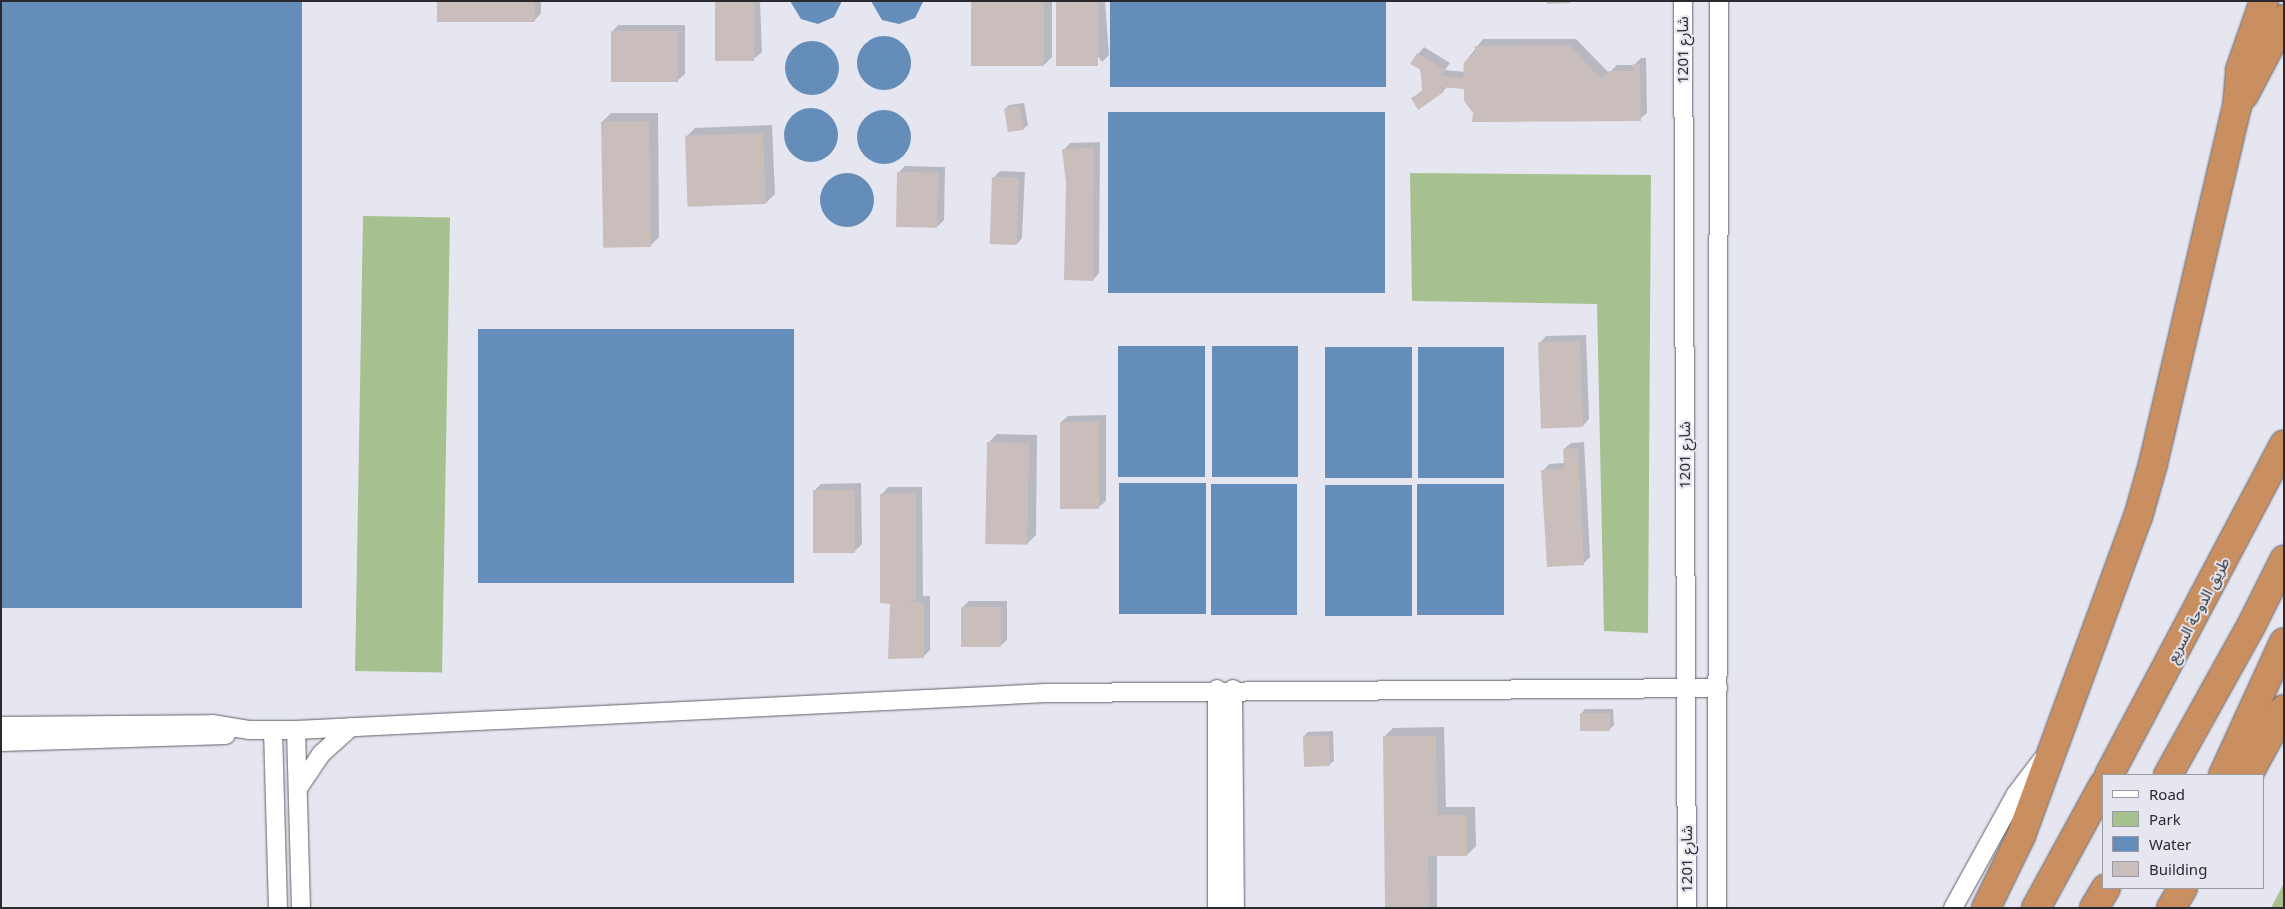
<!DOCTYPE html>
<meta charset="utf-8">
<style>
body{margin:0}
#map{position:relative;width:2285px;height:909px;overflow:hidden;background:#e5e6f0;font-family:"Noto Sans","Noto Sans Arabic",sans-serif}
div>[style]{position:absolute}
.green>*{inset:0;background:#a6c08f;transform-origin:0 0}
.water>*{inset:0;background:#648dba;transform-origin:0 0}
.round{border-radius:50%}
.shadow>*{inset:0;background:#0003}
.building>*{inset:0;background:#cabebd;transform-origin:0 0}
.roads{filter:drop-shadow(0 0 1px #60616a) drop-shadow(0 0 1px #60616a)}
.street>*{height:18px;margin:-9px;padding:0 9px;transform-origin:9px;border-radius:9px;background:#fff}
.highway>*{height:28px;margin:-14px;padding:0 14px;transform-origin:14px;border-radius:14px;background:#c98f60}
span{translate:-50% -50%;white-space:nowrap;text-align:center;line-height:1.15;-webkit-text-stroke:4px #e5e6f0;paint-order:stroke}
.street-label{font-size:15px;color:#2a2a2e}
.frame{position:absolute;inset:0;border:2px solid #2a2a2e;pointer-events:none}
.legend{position:absolute;left:2102px;top:774px;width:162px;height:115px;box-sizing:border-box;background:#e5e6f0;border:1px solid #9a9ba2;margin:0;padding:6px 9px;list-style:none;font-size:15px;color:#2a2a2e}
.legend li{display:flex;align-items:center;gap:10px;height:25px}
.legend b{width:25px;border:1px solid #9a9ba2}
</style>
<div id="map">
<div class="green">
<div style="clip-path:polygon(1410px 173px,1651px 175px,1648px 633px,1604px 631px,1597px 304px,1412px 301px)"></div>
<div style="left:363px;top:216px;width:87px;height:455px;rotate:1deg"></div>
<div style="clip-path:polygon(2284px 883px,2284px 908px,2271px 908px)"></div>
</div>
<div class="water">
<div style="left:1px;top:1px;width:301px;height:607px"></div>
<div style="clip-path:polygon(790px 1px,842px 1px,834px 17px,818px 24px,801px 19px)"></div>
<div style="clip-path:polygon(871px 1px,923px 1px,923px 2px,915px 18px,899px 24px,882px 20px)"></div>
<div style="left:1110px;top:1px;width:276px;height:86px"></div>
<div class="round" style="left:857px;top:36px;width:54px;height:54px"></div>
<div class="round" style="left:785px;top:41px;width:54px;height:54px"></div>
<div class="round" style="left:784px;top:108px;width:54px;height:54px"></div>
<div class="round" style="left:857px;top:110px;width:54px;height:54px"></div>
<div style="left:1108px;top:112px;width:277px;height:181px"></div>
<div class="round" style="left:820px;top:173px;width:54px;height:54px"></div>
<div style="left:478px;top:329px;width:316px;height:254px"></div>
<div style="left:1118px;top:346px;width:87px;height:131px"></div>
<div style="left:1212px;top:346px;width:86px;height:131px"></div>
<div style="left:1325px;top:347px;width:87px;height:131px"></div>
<div style="left:1418px;top:347px;width:86px;height:131px"></div>
<div style="left:1119px;top:483px;width:87px;height:131px"></div>
<div style="left:1211px;top:484px;width:86px;height:131px"></div>
<div style="left:1417px;top:484px;width:87px;height:131px"></div>
<div style="left:1325px;top:485px;width:87px;height:131px"></div>
</div>
<div class="shadow">
<div style="clip-path:polygon(439px 1px,541px 1px,541px 13px,535px 20px)"></div>
<div style="clip-path:polygon(716px 1px,760px 1px,762px 52px,755px 58px)"></div>
<div style="clip-path:polygon(972px 1px,1052px 1px,1052px 57px,1043px 66px)"></div>
<div style="clip-path:polygon(1057px 1px,1105px 1px,1109px 55px,1102px 62px)"></div>
<div style="clip-path:polygon(618px 25px,685px 25px,685px 74px,678px 80px,612px 32px)"></div>
<div style="clip-path:polygon(1483px 39px,1576px 39px,1609px 73px,1617px 65px,1634px 65px,1641px 58px,1646px 58px,1647px 113px,1640px 119px,1474px 112px,1465px 88px,1448px 86px,1443px 91px,1412px 98px,1423px 90px,1418px 54px,1424px 47px,1450px 63px,1445px 70px,1465px 72px,1465px 62px)"></div>
<div style="clip-path:polygon(1024px 103px,1028px 125px,1023px 129px,1005px 109px,1009px 105px)"></div>
<div style="clip-path:polygon(611px 113px,658px 113px,659px 237px,650px 246px,602px 122px)"></div>
<div style="clip-path:polygon(772px 125px,775px 194px,766px 203px,686px 137px,695px 128px)"></div>
<div style="clip-path:polygon(1100px 142px,1099px 273px,1093px 280px,1067px 182px,1064px 150px,1070px 143px)"></div>
<div style="clip-path:polygon(905px 166px,945px 167px,944px 220px,938px 226px,898px 173px)"></div>
<div style="clip-path:polygon(1000px 171px,1025px 172px,1022px 238px,1016px 245px,994px 177px)"></div>
<div style="clip-path:polygon(1586px 335px,1589px 419px,1583px 426px,1540px 343px,1546px 336px)"></div>
<div style="clip-path:polygon(1106px 415px,1106px 501px,1099px 507px,1061px 422px,1068px 416px)"></div>
<div style="clip-path:polygon(997px 434px,1037px 435px,1036px 535px,1027px 544px,988px 443px)"></div>
<div style="clip-path:polygon(1584px 442px,1590px 557px,1583px 564px,1543px 471px,1549px 464px,1565px 463px,1564px 449px,1571px 443px)"></div>
<div style="clip-path:polygon(861px 483px,862px 544px,855px 551px,815px 490px,821px 484px)"></div>
<div style="clip-path:polygon(888px 487px,922px 487px,923px 596px,930px 596px,930px 650px,923px 657px,891px 603px,882px 494px)"></div>
<div style="clip-path:polygon(969px 601px,1007px 601px,1007px 640px,1000px 646px,962px 608px)"></div>
<div style="clip-path:polygon(1585px 709px,1613px 709px,1614px 725px,1610px 729px,1581px 714px)"></div>
<div style="clip-path:polygon(1444px 727px,1446px 807px,1475px 807px,1476px 846px,1467px 855px,1437px 855px,1437px 908px,1386px 908px,1384px 737px,1393px 728px)"></div>
<div style="clip-path:polygon(1333px 731px,1334px 761px,1329px 765px,1304px 736px,1308px 732px)"></div>
</div>
<div class="building">
<div style="left:437px;top:1px;width:98px;height:21px"></div>
<div style="left:715px;top:1px;width:39px;height:60px"></div>
<div style="left:971px;top:1px;width:73px;height:65px"></div>
<div style="left:1056px;top:1px;width:42px;height:65px"></div>
<div style="clip-path:polygon(1547px 1px,1570px 1px,1570px 3px,1547px 4px)"></div>
<div style="left:611px;top:31px;width:67px;height:51px"></div>
<div style="clip-path:polygon(1569px 45px,1601px 79px,1609px 71px,1633px 71px,1633px 64px,1640px 64px,1641px 121px,1472px 122px,1473px 113px,1464px 101px,1464px 89px,1440px 87px,1444px 92px,1418px 110px,1411px 98px,1422px 92px,1421px 70px,1410px 64px,1417px 53px,1445px 70px,1440px 76px,1463px 78px,1464px 62px,1475px 53px,1475px 46px)"></div>
<div style="left:1020px;top:106px;width:24px;height:16px;rotate:81deg"></div>
<div style="left:649px;top:121px;width:126px;height:48px;rotate:89deg"></div>
<div style="left:763px;top:133px;width:71px;height:78px;rotate:88deg"></div>
<div style="clip-path:polygon(1094px 148px,1093px 281px,1064px 280px,1066px 182px,1062px 149px)"></div>
<div style="left:897px;top:172px;width:41px;height:55px;rotate:1deg"></div>
<div style="left:992px;top:177px;width:27px;height:67px;rotate:2deg"></div>
<div style="left:1580px;top:341px;width:86px;height:42px;rotate:88deg"></div>
<div style="left:1060px;top:422px;width:39px;height:87px"></div>
<div style="left:987px;top:442px;width:42px;height:102px;rotate:1deg"></div>
<div style="clip-path:polygon(1578px 448px,1584px 565px,1547px 567px,1541px 470px,1564px 469px,1563px 449px)"></div>
<div style="left:813px;top:490px;width:42px;height:63px"></div>
<div style="clip-path:polygon(916px 493px,916px 601px,905px 602px,924px 602px,924px 658px,888px 659px,890px 604px,880px 603px,880px 494px)"></div>
<div style="left:961px;top:607px;width:40px;height:40px"></div>
<div style="left:1580px;top:713px;width:30px;height:18px"></div>
<div style="left:1329px;top:735px;width:31px;height:26px;rotate:88deg"></div>
<div style="clip-path:polygon(1383px 736px,1436px 736px,1437px 815px,1467px 815px,1467px 856px,1428px 856px,1429px 908px,1385px 908px)"></div>
</div>
<div class="roads">
<div class="street">
<div style="left:1683px;top:1px;width:907px;rotate:89.75deg"></div>
<div style="left:1217px;top:689px;width:219px;rotate:90deg"></div>
<div style="left:1233px;top:689px;width:219px;rotate:89.5deg"></div>
<div style="left:1px;top:726px;width:211px;rotate:-0.5deg"></div>
<div style="left:212px;top:724px;width:37px;rotate:9deg"></div>
<div style="left:249px;top:730px;width:47px"></div>
<div style="left:296px;top:730px;width:751px;rotate:-2.82deg"></div>
<div style="left:1046px;top:693px;width:672px;rotate:-0.43deg"></div>
<div style="left:273px;top:730px;width:178px;rotate:88.4deg"></div>
<div style="left:296px;top:730px;width:178px;rotate:88.4deg"></div>
<div style="left:1px;top:742px;width:225px;rotate:-1.8deg"></div>
<div style="left:299px;top:787px;width:40px;rotate:-56deg"></div>
<div style="left:321px;top:754px;width:40px;rotate:-42deg"></div>
<div style="left:1717px;top:908px;width:907px;rotate:-89.87deg"></div>
<div style="left:1953px;top:908px;width:130px;rotate:-61.1deg"></div>
<div style="left:2016px;top:794px;width:43px;rotate:-52.6deg"></div>
</div>
<div class="highway">
<div style="left:2244px;top:95px;width:86px;rotate:-62.2deg"></div>
<div style="left:2109px;top:775px;width:374px;rotate:-62.1deg"></div>
<div style="left:2168px;top:775px;width:173px;rotate:-60.9deg"></div>
<div style="left:2252px;top:624px;width:72px;rotate:-63.4deg"></div>
<div style="left:2223px;top:775px;width:146px;rotate:-65.4deg"></div>
<div style="left:2248px;top:775px;width:75px;rotate:-61.4deg"></div>
<div style="left:1986px;top:908px;width:80px;rotate:-64.1deg"></div>
<div style="left:2021px;top:836px;width:340px;rotate:-69.9deg"></div>
<div style="left:2138px;top:517px;width:55px;rotate:-74.2deg"></div>
<div style="left:2153px;top:464px;width:367px;rotate:-76.8deg"></div>
<div style="left:2237px;top:107px;width:37px;rotate:-85deg"></div>
<div style="left:2240px;top:70px;width:73px;rotate:-70.8deg"></div>
<div style="left:2036px;top:908px;width:141px;rotate:-61.3deg"></div>
<div style="left:2094px;top:908px;width:23px;rotate:-59deg"></div>
<div style="left:2171px;top:908px;width:23px;rotate:-59deg"></div>
</div>
</div>
<div class="street-label">
<span style="left:1683px;top:50px;rotate:-90deg">شارع 1201</span>
<span style="left:1685px;top:455px;rotate:-90deg">شارع 1201</span>
<span style="left:2198px;top:610px;rotate:-62deg">طريق الدوحة السريع</span>
<span style="left:1687px;top:859px;rotate:-90deg">شارع 1201</span>
</div>
<div class="frame"></div>
<ul class="legend">
<li><b style="height:6px;background:#fff"></b>Road</li>
<li><b style="height:14px;background:#a6c08f"></b>Park</li>
<li><b style="height:14px;background:#648dba"></b>Water</li>
<li><b style="height:14px;background:#cabebd"></b>Building</li>
</ul>
</div>
